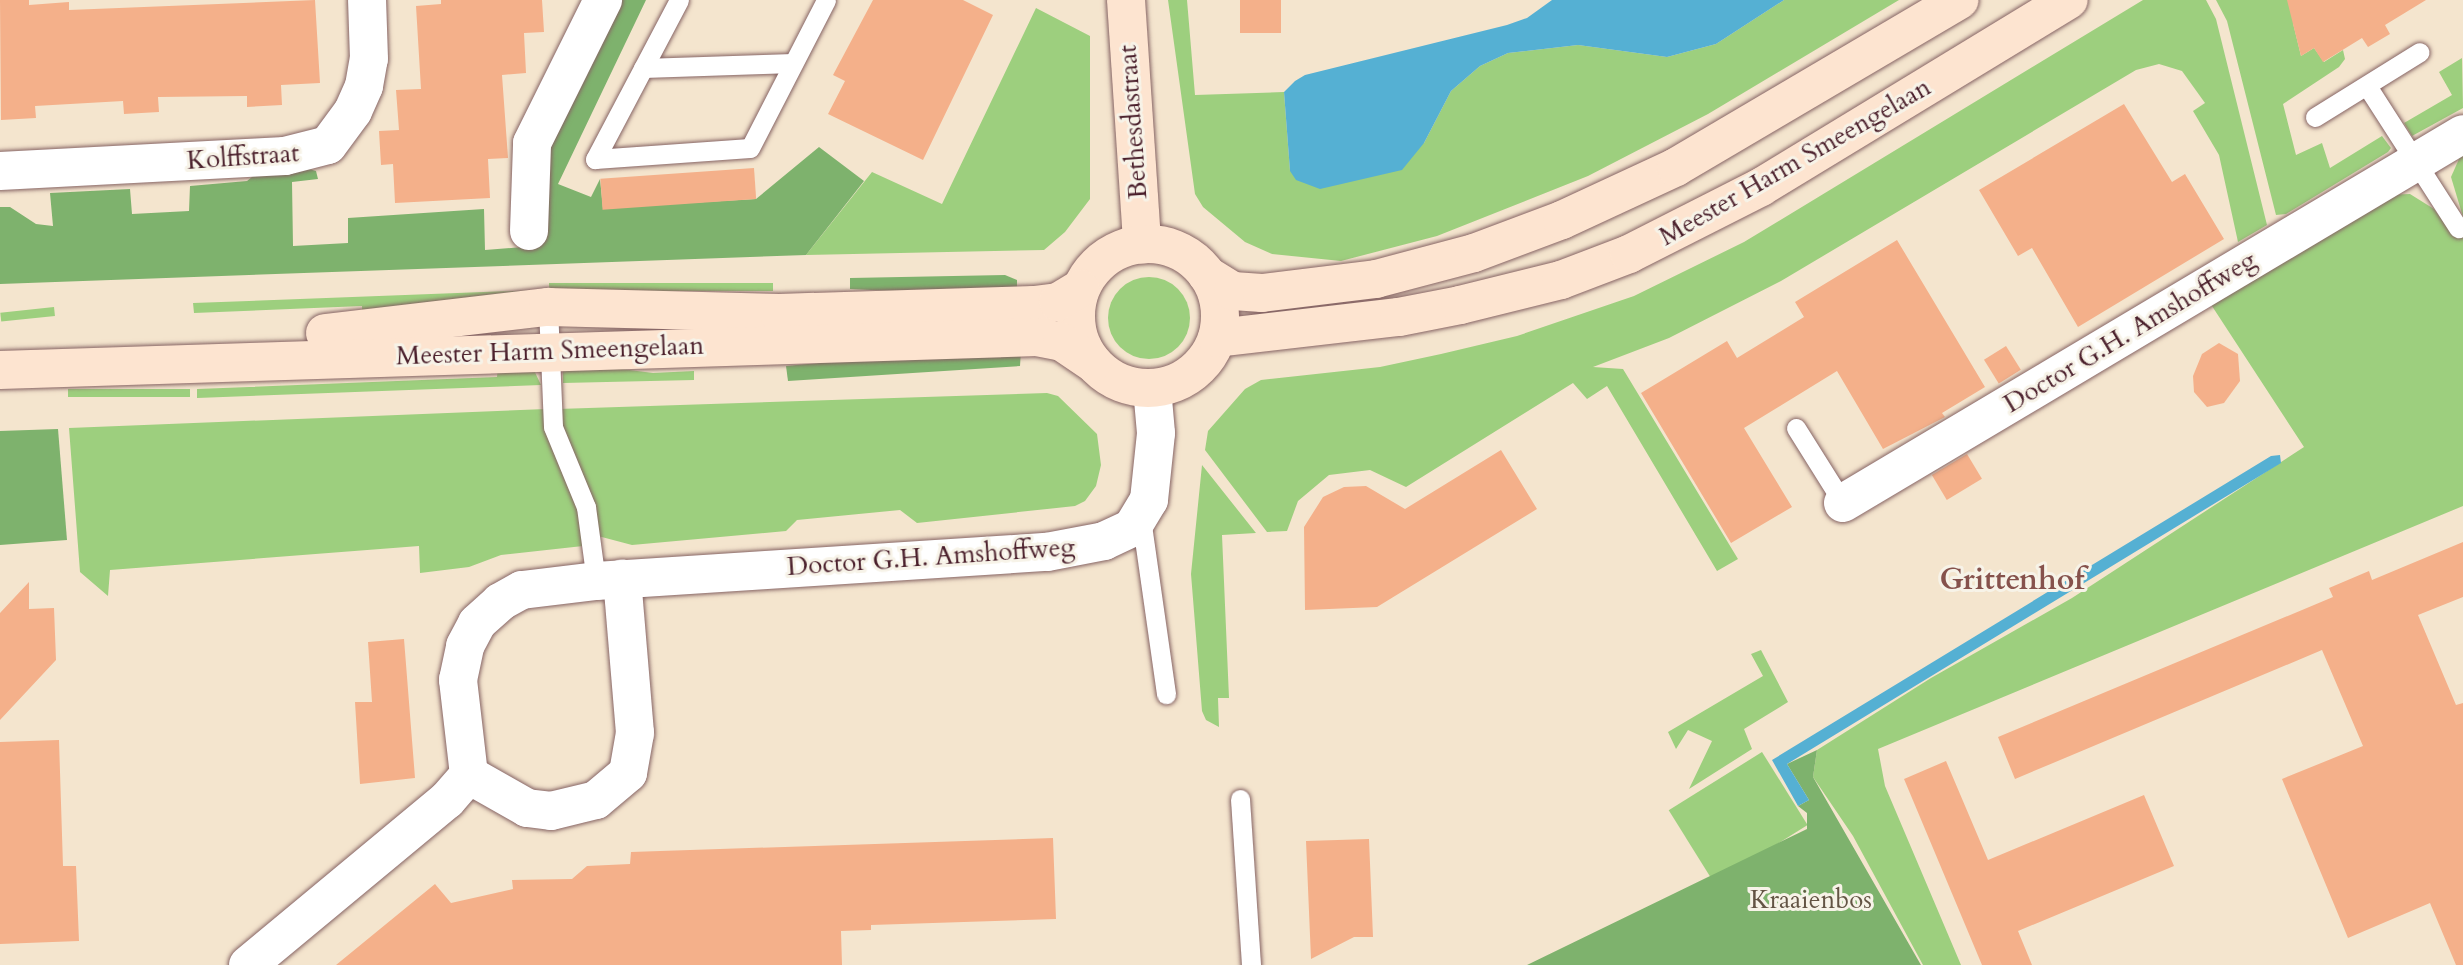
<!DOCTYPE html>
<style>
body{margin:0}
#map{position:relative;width:2463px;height:965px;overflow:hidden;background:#f4e5ce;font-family:Cardo,serif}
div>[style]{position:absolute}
.green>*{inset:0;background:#9dcf7e;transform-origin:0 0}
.round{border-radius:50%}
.forest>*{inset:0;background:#7eb26d}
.water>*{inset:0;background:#55b0d3}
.building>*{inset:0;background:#f4b08a;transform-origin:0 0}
.roads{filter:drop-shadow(0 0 2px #866464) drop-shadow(0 0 2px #866464)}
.lane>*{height:19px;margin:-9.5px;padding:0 9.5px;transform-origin:9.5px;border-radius:9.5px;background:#fff}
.street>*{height:38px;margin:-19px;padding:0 19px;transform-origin:19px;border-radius:19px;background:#fff}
.secondary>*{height:38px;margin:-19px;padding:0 19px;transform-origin:19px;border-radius:19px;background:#fde4d0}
.secondary>.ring{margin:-19px;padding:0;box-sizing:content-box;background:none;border:38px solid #fde4d0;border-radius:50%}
span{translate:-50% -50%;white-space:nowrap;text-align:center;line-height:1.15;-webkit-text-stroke:6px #f7f3e8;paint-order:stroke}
.street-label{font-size:26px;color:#4a1f2b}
.park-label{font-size:26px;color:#635444}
.quarter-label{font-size:30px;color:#86524c;font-weight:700}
</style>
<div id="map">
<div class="green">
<div style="clip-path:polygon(1168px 0,1187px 0,1195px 95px,1284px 92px,1290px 171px,1424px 143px,1451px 91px,1480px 66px,1508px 53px,1578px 45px,1667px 57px,1716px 44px,1784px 0,1899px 0,1708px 114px,1588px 176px,1437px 236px,1341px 261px,1272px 254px,1245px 242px,1203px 207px,1195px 194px)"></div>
<div style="clip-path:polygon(2143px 0,2206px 0,2216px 19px,2267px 225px,2238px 242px,2219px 155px,2193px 111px,2205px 103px,2182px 71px,2159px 64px,2136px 70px,1781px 281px,1669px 338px,1593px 367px,1623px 369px,1738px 559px,1717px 571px,1607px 386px,1587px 399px,1573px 383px,1406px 487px,1370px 470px,1329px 475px,1298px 501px,1287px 531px,1267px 532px,1205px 450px,1208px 431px,1245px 389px,1261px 380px,1380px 367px,1441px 354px,1517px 336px,1634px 296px,1744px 242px)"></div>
<div style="clip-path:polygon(2216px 0,2298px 0,2297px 20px,2293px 23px,2301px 56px,2314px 48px,2324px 62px,2343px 50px,2345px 59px,2339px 67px,2283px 104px,2296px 155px,2322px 143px,2330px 168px,2382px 136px,2391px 148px,2388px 152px,2286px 214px,2276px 215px,2227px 21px)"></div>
<div style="clip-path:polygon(1036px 8px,1090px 36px,1090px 199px,1065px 232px,1044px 250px,806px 255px,872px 172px,942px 204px)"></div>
<div style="clip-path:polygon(2462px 58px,2463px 108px,2412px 136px,2404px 123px,2452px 95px,2439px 72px)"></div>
<div style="clip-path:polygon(2463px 150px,2463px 217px,2451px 177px)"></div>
<div style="clip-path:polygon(2410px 194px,2434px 209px,2452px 233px,2463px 227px,2463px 506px,1878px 749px,1885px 786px,1961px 965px,1923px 965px,1853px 836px,1813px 777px,1817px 750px,1931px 678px,2072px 598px,2304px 447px,2210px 303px,2384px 195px)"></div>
<div class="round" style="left:1108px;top:277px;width:82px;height:82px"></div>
<div style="left:773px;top:283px;width:8px;height:224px;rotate:90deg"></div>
<div style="clip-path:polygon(539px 290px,362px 321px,362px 306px,194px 313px,193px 303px)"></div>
<div style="left:54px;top:307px;width:9px;height:54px;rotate:84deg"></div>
<div style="clip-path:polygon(590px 365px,653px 373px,694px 371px,694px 380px,563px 383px,563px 366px)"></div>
<div style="clip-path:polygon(498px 366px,533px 368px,541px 385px,197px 398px,197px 389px,497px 377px)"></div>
<div style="left:190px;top:389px;width:8px;height:122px;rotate:90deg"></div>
<div style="clip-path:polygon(1047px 393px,1058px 396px,1097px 434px,1101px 465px,1096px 486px,1085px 501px,1075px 506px,917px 523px,900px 510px,797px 520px,786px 531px,632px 545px,598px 536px,558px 426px,558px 409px)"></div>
<div style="clip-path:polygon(546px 409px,581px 508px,583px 546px,501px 555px,469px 567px,420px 573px,419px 546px,110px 570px,108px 596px,80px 572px,69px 428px)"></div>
<div style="clip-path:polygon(1202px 465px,1256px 533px,1222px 535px,1229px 698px,1218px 698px,1219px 727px,1206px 720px,1202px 711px,1191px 574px)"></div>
<div style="clip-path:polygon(1761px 650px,1788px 702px,1744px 729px,1752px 749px,1689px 789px,1712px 741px,1688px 730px,1676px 749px,1668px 732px,1763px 676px,1751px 654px)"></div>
<div style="left:1762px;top:752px;width:86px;height:110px;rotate:58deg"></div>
</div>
<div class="forest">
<div style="clip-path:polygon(613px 0,646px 0,558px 184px,591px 197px,600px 179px,603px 208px,756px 199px,819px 147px,864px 181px,806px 255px,0 284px,0 207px,10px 207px,36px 224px,53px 226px,50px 193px,130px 189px,132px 214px,189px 211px,190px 186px,247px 181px,257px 173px,309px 169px,316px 171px,318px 179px,292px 182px,293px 246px,348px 243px,348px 218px,484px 209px,485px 250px,535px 246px,541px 140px)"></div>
<div style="clip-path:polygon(1005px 275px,1017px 280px,1017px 297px,850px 289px,850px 278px)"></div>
<div style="clip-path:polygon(1021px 351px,1020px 366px,788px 381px,786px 366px,926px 353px)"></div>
<div style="clip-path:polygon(58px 429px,67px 540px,0 545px,0 431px)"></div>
<div style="clip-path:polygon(1817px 750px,1813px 777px,1921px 965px,1527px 965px,1807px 829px,1807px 813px,1798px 806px,1809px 800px,1787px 764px)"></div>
</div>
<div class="water">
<div style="clip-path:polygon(1552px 0,1784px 0,1716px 44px,1667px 57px,1578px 45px,1508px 53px,1480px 66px,1451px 91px,1424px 143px,1402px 170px,1320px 189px,1296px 180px,1290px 171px,1284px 92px,1295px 81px,1305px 75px,1507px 25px,1527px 18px)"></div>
<div style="clip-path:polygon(2280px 455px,2281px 463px,1787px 764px,1809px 800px,1798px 806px,1772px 760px,2271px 456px)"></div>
</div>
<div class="building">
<div style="clip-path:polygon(0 0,29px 0,29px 5px,69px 2px,69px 10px,315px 0,320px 83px,281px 85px,282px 105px,247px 107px,247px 96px,158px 97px,159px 112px,124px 114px,123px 101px,35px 106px,36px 118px,1px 120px)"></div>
<div style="clip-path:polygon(441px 0,542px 0,544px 32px,524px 33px,526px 73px,502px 75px,508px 158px,488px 159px,490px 198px,395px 203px,393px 164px,381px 165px,379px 131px,399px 130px,396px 90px,421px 89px,416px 6px,441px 4px)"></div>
<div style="clip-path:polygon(873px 0,963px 0,993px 15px,923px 160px,828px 114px,845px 81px,833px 75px)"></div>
<div style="left:1240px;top:0;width:41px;height:33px"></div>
<div style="clip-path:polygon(2287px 0,2426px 0,2385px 25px,2390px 34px,2368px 47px,2362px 38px,2323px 62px,2314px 48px,2301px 56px)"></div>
<div style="clip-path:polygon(2124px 104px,2172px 182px,2185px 174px,2224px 239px,2078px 327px,2032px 248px,2018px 256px,1979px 190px)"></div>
<div style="left:754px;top:168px;width:31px;height:154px;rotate:86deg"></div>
<div style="clip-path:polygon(1897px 240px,1985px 387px,1942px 413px,1945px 417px,1883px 449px,1837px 371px,1744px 428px,1792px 507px,1731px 543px,1641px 393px,1727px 341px,1737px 358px,1804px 317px,1795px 302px)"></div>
<div style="clip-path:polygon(2219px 343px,2238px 354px,2240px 381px,2224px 403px,2207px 407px,2194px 392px,2193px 376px,2202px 354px)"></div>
<div style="left:2006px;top:346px;width:28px;height:26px;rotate:58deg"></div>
<div style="clip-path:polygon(1501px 450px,1537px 509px,1377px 607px,1305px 610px,1304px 527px,1323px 497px,1344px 487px,1366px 486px,1405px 509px)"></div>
<div style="left:1967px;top:454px;width:29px;height:41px;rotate:59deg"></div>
<div style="clip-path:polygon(2463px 542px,2463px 597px,2418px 615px,2456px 705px,2463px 703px,2463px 965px,2456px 965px,2430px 903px,2348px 938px,2282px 779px,2363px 746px,2322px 650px,2015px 779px,1998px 737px,2333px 597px,2329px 588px,2369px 571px,2372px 580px)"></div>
<div style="clip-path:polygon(29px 582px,29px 609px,54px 608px,56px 660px,0 720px,0 613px)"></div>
<div style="clip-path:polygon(404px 639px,415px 778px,360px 784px,355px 702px,372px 702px,368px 642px)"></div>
<div style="clip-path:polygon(59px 740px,63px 866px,76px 866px,79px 941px,0 944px,0 742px)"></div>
<div style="clip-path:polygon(1946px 761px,1988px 860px,2144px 795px,2174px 866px,2018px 931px,2032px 965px,1982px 965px,1904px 779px)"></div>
<div style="clip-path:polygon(1053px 838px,1056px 919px,871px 925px,871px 930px,841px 931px,842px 965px,336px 965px,435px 884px,451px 903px,513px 889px,512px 880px,572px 879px,587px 866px,630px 864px,631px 852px)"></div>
<div style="clip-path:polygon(1369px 839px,1373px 937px,1354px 937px,1311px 959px,1306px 841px)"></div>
</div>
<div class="roads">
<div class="lane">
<div style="left:679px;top:0;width:180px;rotate:117.8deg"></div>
<div style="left:595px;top:159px;width:155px;rotate:-4.1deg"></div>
<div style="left:750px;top:148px;width:166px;rotate:-62.8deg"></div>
<div style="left:643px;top:68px;width:150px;rotate:-1.9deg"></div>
<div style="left:2367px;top:86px;width:169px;rotate:57.3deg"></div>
<div style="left:2315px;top:117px;width:123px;rotate:-31.8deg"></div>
<div style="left:548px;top:307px;width:120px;rotate:87.6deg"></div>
<div style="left:553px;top:427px;width:87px;rotate:67.6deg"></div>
<div style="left:586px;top:507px;width:75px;rotate:82.3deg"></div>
<div style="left:1796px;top:428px;width:89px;rotate:57.9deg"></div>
<div style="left:1141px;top:518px;width:178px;rotate:81.9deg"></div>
<div style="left:1240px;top:799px;width:166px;rotate:86.2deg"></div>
</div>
<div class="street">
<div style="left:0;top:171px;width:285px;rotate:-3deg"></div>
<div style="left:285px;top:156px;width:44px;rotate:-14.3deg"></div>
<div style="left:328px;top:145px;width:42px;rotate:-53.7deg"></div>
<div style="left:353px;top:111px;width:27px;rotate:-66deg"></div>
<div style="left:364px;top:86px;width:27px;rotate:-80deg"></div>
<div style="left:369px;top:59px;width:59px;rotate:-91.9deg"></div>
<div style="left:529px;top:231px;width:88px;rotate:-88deg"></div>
<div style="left:532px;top:143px;width:160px;rotate:-63.6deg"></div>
<div style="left:1843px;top:503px;width:721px;rotate:-30.76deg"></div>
<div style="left:469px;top:775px;width:67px;rotate:29.6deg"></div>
<div style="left:527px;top:808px;width:24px;rotate:7deg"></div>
<div style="left:551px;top:811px;width:46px;rotate:-13.7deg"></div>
<div style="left:596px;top:800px;width:42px;rotate:-40.2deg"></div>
<div style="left:628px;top:773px;width:41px;rotate:-80.1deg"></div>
<div style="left:635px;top:733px;width:155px;rotate:-94.8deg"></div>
<div style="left:248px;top:965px;width:259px;rotate:-39.7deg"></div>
<div style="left:447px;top:800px;width:33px;rotate:-49deg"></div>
<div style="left:469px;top:775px;width:96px;rotate:-96.6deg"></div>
<div style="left:458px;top:680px;width:35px;rotate:-78deg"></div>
<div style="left:465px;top:646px;width:26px;rotate:-62deg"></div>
<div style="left:477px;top:623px;width:31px;rotate:-42deg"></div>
<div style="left:500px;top:602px;width:25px;rotate:-29deg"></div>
<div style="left:522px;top:590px;width:75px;rotate:-6.9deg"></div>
<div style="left:596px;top:581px;width:452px;rotate:-3.7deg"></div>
<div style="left:1047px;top:552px;width:58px;rotate:-10.9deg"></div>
<div style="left:1104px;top:541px;width:31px;rotate:-25deg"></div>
<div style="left:1132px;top:528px;width:33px;rotate:-59deg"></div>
<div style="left:1149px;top:500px;width:67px;rotate:-84deg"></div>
<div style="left:1156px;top:433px;width:45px;rotate:-95.1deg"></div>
</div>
<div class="secondary">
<div style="left:1126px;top:0;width:245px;rotate:86.2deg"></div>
<div class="ring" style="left:1076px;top:244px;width:106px;height:106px"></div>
<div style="left:1207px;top:275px;width:31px;rotate:32deg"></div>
<div style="left:1233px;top:291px;width:29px;rotate:4deg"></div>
<div style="left:1262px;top:293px;width:115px;rotate:-7deg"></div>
<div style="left:1376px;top:279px;width:101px;rotate:-14.9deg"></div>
<div style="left:1474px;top:253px;width:94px;rotate:-20.6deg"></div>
<div style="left:1562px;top:220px;width:126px;rotate:-24.9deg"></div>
<div style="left:1676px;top:167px;width:329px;rotate:-30.5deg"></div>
<div style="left:325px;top:333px;width:225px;rotate:-6.7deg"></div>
<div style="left:548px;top:307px;width:231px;rotate:1.5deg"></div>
<div style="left:779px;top:313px;width:255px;rotate:-1.8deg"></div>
<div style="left:1034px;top:305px;width:24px;rotate:-7deg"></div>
<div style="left:1058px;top:302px;width:26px;rotate:-31deg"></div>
<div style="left:1217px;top:338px;width:183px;rotate:-6.6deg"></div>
<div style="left:1399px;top:317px;width:62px;rotate:-11.1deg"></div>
<div style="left:1460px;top:305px;width:104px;rotate:-13.9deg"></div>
<div style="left:1561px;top:280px;width:73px;rotate:-20.9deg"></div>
<div style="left:1629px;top:254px;width:148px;rotate:-26.9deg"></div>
<div style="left:1761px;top:187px;width:360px;rotate:-31.3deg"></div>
<div style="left:0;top:370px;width:1038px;rotate:-1.82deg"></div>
<div style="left:1037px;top:337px;width:25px;rotate:11deg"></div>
<div style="left:1062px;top:342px;width:37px;rotate:34deg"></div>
</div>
</div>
<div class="street-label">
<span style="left:1133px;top:122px;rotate:-94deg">Bethesdastraat</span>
<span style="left:243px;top:157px;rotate:-4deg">Kolffstraat</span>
<span style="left:1795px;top:162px;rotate:-30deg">Meester Harm Smeengelaan</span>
<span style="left:2130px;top:332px;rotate:-31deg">Doctor G.H. Amshoffweg</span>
<span style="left:550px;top:351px;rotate:-2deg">Meester Harm Smeengelaan</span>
<span style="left:931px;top:557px;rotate:-4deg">Doctor G.H. Amshoffweg</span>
</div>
<div class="park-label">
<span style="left:1811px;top:900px">Kraaienbos</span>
</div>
<div class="quarter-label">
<span style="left:2012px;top:580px">Grittenhof</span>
</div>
</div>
